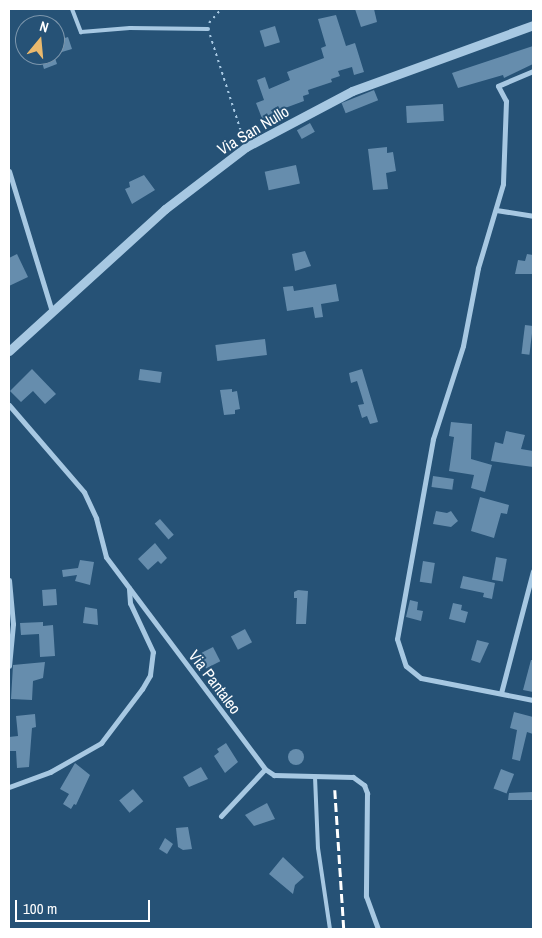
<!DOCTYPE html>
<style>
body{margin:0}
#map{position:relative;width:542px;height:938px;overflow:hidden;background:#265276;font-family:"Archivo Narrow",sans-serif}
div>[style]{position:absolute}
.building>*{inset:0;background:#668dad;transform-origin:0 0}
.round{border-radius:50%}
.path>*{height:2px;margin-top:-1px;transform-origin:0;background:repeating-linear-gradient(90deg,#a7c8e2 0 2.5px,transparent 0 6.5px)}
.service>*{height:4px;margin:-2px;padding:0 2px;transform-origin:2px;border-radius:2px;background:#a7c8e2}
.minor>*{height:5px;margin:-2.5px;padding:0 2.5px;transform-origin:2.5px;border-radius:2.5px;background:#a7c8e2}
.tertiary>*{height:9px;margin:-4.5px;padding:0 4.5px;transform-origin:4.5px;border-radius:4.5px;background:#a7c8e2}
.rail>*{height:2.5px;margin-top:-1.25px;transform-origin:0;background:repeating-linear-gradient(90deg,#fff 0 9px,transparent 0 13px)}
span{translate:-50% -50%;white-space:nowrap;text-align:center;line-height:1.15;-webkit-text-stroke:4px #265276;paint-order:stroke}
.street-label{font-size:16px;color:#fff}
.frame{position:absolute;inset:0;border:10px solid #fff;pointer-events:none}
.north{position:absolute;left:15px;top:15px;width:50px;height:50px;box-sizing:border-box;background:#265276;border:1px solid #7d97ad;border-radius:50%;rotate:17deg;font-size:14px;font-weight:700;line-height:20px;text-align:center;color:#fff}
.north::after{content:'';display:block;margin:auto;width:18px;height:22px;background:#eab96d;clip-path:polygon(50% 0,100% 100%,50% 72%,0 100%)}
.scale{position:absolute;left:15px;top:900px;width:135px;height:22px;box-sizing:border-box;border:2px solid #fff;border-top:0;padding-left:6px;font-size:15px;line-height:18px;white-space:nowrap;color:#fff;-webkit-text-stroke:4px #265276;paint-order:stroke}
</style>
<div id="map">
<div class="building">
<div style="clip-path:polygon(355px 9px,374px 9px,377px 22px,361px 27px)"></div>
<div style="clip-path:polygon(336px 15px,346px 46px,355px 43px,364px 72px,354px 75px,352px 67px,338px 71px,340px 76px,331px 79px,332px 82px,308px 90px,309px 94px,303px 96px,304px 101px,277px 111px,279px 116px,263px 121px,256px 103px,264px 100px,257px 80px,265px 77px,269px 89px,290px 80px,287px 72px,324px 58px,321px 48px,326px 46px,318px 19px)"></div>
<div style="left:275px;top:26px;width:17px;height:16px;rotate:73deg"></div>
<div style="clip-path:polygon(68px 37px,72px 49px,55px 54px,55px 41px)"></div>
<div style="clip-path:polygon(533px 46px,533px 64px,504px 78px,503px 75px,458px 88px,452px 73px)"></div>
<div style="clip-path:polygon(40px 55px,54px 55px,57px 64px,44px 69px)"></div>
<div style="left:374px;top:90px;width:11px;height:35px;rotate:68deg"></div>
<div style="left:443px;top:104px;width:17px;height:37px;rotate:87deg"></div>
<div style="left:310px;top:123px;width:10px;height:15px;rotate:61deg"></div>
<div style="clip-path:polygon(387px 147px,387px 153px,393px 152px,396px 171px,386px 173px,388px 189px,373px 190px,368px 149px)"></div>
<div style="left:296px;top:165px;width:19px;height:32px;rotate:78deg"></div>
<div style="clip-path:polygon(144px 175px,155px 190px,132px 204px,125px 189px,130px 187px,129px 182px)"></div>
<div style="clip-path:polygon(305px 251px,311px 266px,295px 271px,292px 254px)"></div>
<div style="clip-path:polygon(17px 254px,28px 277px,9px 286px,9px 258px)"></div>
<div style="clip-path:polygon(527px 254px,533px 255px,533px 274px,515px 274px,518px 260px,525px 261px)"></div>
<div style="clip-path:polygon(336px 284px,339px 301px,321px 304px,323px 317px,315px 318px,313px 307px,287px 311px,283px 287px,293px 286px,294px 291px)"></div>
<div style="left:525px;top:325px;width:8px;height:29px;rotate:7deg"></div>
<div style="left:265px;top:339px;width:16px;height:50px;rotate:83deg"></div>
<div style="clip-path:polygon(32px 369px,56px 394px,45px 404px,33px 391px,21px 402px,10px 391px)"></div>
<div style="left:140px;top:369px;width:22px;height:11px;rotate:8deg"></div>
<div style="clip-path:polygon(362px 369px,378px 422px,370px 424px,367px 416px,362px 418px,358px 405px,364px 404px,362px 397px,357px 381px,351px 383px,349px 373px)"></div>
<div style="clip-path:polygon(232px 389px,232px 392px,237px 391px,240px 409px,235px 410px,235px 414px,224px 415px,220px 390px)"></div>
<div style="clip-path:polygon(451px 422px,472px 424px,471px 459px,492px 465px,485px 492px,471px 488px,474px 475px,449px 471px,454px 437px,449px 436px)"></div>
<div style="clip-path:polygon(506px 431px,525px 435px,521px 449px,533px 451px,533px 467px,491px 461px,495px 442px,503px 444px)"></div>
<div style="left:433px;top:476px;width:21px;height:11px;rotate:8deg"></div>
<div style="clip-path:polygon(480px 497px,509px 505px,507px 514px,501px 513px,494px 538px,471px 531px)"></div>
<div style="clip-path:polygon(436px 511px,447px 513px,451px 511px,458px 521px,451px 527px,433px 524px)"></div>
<div style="left:160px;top:519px;width:21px;height:7px;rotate:49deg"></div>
<div style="clip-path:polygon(155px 543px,167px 558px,161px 564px,158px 561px,148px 570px,138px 559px)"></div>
<div style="left:496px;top:557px;width:11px;height:23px;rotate:10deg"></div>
<div style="clip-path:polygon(80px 560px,94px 562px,90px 585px,75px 581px,77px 575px,63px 577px,62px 570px,78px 568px)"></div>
<div style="left:423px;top:561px;width:12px;height:21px;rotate:9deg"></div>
<div style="clip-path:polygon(463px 576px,495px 583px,492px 599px,483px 597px,484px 593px,460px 588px)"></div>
<div style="left:56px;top:589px;width:16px;height:14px;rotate:86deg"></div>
<div style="clip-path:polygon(298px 590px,308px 591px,306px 624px,296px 624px,297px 598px,294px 598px,294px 592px)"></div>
<div style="clip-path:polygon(410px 600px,418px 602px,417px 610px,423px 611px,421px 621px,406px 617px)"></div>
<div style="clip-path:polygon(453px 603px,462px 605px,461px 610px,468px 612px,465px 623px,449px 619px)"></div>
<div style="clip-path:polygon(85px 607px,97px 609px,98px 625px,83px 623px)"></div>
<div style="clip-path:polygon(43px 622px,43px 626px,53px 625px,55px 656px,40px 657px,39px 634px,21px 635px,20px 623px)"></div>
<div style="left:245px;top:629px;width:15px;height:16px;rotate:62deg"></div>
<div style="clip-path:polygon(477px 640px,489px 643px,480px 663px,471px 660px)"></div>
<div style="left:213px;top:647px;width:16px;height:16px;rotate:63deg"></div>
<div style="clip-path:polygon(531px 660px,533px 660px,533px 692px,523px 690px)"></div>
<div style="clip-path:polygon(45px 662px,43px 678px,33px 681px,32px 700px,11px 699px,13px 665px)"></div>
<div style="clip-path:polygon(514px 712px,533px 717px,533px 734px,527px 732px,520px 761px,512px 759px,517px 730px,510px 728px)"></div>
<div style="clip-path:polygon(35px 714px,36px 727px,32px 728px,29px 767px,17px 768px,16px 751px,9px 751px,9px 737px,18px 736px,16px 716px)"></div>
<div style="clip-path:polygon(226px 743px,238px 762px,225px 773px,214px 756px,219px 752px,217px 749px)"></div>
<div class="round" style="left:288px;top:749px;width:16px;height:16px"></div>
<div style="clip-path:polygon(75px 763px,90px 775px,76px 805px,74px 804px,71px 809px,63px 804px,69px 794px,60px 789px)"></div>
<div style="clip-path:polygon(201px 767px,208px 779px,189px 787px,183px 777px)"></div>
<div style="left:501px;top:769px;width:14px;height:21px;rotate:21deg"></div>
<div style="left:133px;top:789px;width:16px;height:18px;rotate:50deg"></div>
<div style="clip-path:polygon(533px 792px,533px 800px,508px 800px,509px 793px)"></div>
<div style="clip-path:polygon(267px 803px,275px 819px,254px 826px,245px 815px)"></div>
<div style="clip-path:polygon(188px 827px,192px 849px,183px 850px,178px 847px,176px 828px)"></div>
<div style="clip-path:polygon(165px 838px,173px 844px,167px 854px,159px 849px)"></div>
<div style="clip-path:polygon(283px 857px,304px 877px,295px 885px,293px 894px,269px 874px)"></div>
</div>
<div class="path">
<div style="left:209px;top:23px;width:18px;rotate:-49deg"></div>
<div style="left:210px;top:35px;width:108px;rotate:72.2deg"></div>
</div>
<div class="service">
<div style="left:72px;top:9px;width:25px;rotate:69deg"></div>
<div style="left:81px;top:32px;width:49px;rotate:-4.7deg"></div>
<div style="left:130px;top:28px;width:78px;rotate:0.7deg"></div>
<div style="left:315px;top:777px;width:71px;rotate:87.6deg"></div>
<div style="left:318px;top:848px;width:82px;rotate:81.6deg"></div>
</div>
<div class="minor">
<div style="left:533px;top:71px;width:38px;rotate:157deg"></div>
<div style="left:498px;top:86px;width:17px;rotate:62deg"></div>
<div style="left:506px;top:101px;width:83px;rotate:92.1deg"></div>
<div style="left:503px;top:184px;width:88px;rotate:106.6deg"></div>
<div style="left:478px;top:268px;width:79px;rotate:100.9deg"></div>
<div style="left:463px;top:346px;width:98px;rotate:107.9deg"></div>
<div style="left:433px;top:439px;width:203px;rotate:100.2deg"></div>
<div style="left:397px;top:639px;width:28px;rotate:72deg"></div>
<div style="left:406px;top:666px;width:19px;rotate:39deg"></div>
<div style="left:421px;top:678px;width:114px;rotate:11.1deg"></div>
<div style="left:9px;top:171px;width:147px;rotate:73deg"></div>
<div style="left:496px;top:210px;width:37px;rotate:9deg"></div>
<div style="left:9px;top:405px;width:115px;rotate:49.2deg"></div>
<div style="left:84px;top:492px;width:29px;rotate:65deg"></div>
<div style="left:96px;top:518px;width:40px;rotate:75.6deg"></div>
<div style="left:106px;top:557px;width:265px;rotate:53.1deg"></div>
<div style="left:265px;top:769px;width:11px;rotate:34deg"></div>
<div style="left:274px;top:775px;width:79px;rotate:1.5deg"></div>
<div style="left:353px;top:777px;width:14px;rotate:36deg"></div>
<div style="left:364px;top:785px;width:9px;rotate:69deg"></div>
<div style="left:367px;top:793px;width:103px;rotate:90.6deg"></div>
<div style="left:366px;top:896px;width:35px;rotate:70deg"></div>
<div style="left:9px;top:580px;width:44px;rotate:84.8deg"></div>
<div style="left:13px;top:624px;width:42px;rotate:95.4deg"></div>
<div style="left:501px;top:693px;width:126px;rotate:-75.3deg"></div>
<div style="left:9px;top:787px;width:44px;rotate:-20.1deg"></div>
<div style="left:50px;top:772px;width:59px;rotate:-29.6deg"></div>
<div style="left:101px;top:743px;width:68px;rotate:-52.8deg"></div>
<div style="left:142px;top:689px;width:16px;rotate:-60deg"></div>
<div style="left:150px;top:675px;width:23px;rotate:-83deg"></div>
<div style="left:153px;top:652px;width:54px;rotate:-115.1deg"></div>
<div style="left:130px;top:603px;width:15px;rotate:-94deg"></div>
<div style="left:221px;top:816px;width:64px;rotate:-46.9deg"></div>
</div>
<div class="tertiary">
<div style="left:9px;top:351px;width:211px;rotate:-42.3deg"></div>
<div style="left:165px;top:209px;width:102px;rotate:-37.4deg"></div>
<div style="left:246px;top:147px;width:120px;rotate:-27.8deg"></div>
<div style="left:352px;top:91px;width:193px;rotate:-20deg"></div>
</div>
<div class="rail">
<div style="left:335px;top:790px;width:139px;rotate:86.3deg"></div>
</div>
<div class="street-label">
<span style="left:253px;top:130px;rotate:-31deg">Via San Nullo</span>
<span style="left:215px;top:682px;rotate:53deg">Via Pantaleo</span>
</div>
<div class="frame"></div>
<div class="north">N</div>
<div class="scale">100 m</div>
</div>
